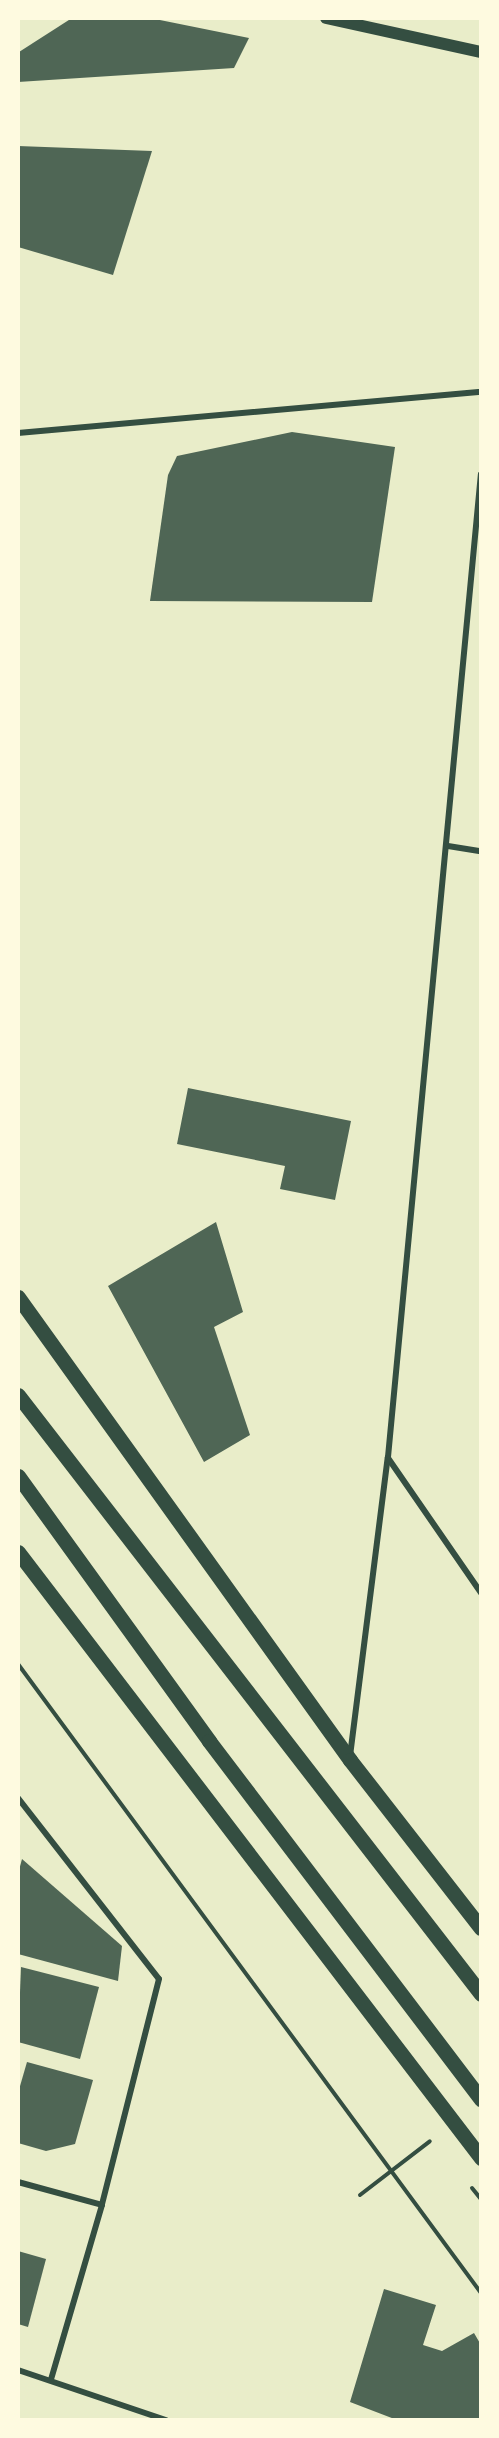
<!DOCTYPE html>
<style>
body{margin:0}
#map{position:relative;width:499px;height:2438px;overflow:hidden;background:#e9edc9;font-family:Inter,sans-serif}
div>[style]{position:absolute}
.building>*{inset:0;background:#4f6655}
.path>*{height:4px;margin:-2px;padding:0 2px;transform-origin:2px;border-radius:2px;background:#344e41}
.minor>*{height:6px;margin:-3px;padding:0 3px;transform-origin:3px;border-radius:3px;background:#344e41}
.secondary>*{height:12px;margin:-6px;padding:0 6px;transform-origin:6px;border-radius:6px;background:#344e41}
.primary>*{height:15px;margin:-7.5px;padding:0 7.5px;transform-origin:7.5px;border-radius:7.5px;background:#344e41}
span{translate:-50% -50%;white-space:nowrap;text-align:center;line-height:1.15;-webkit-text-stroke:6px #fefae0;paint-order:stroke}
.frame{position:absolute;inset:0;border:20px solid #fefae0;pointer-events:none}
</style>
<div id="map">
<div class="building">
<div style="clip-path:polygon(72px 18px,150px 18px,249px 38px,234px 68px,18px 82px,19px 52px)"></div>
<div style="clip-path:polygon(18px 146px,152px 151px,113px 275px,18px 247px)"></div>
<div style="clip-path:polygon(292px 432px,395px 447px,372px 602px,150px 601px,168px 475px,177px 456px)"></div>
<div style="clip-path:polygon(188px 1088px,351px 1121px,335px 1200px,280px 1189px,285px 1166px,177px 1144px)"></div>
<div style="clip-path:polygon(216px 1222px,243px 1312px,214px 1327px,250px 1435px,204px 1462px,108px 1286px)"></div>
<div style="clip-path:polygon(22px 1859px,122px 1946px,118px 1981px,18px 1954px,18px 1874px)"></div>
<div style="clip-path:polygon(21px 1967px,99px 1987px,80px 2059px,18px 2042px)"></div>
<div style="clip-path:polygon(27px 2062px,93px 2080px,75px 2144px,46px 2151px,18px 2143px,18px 2093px)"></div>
<div style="clip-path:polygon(18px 2251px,46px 2259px,28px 2327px,18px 2324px)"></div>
<div style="clip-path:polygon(384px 2289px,436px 2305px,423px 2345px,442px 2351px,474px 2333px,481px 2345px,481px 2420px,397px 2420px,350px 2402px)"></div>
</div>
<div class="path">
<div style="left:18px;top:1664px;width:781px;rotate:53.64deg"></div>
<div style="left:472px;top:2188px;width:14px;rotate:51deg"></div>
<div style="left:360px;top:2195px;width:88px;rotate:-37.6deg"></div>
</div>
<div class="minor">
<div style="left:18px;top:433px;width:465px;rotate:-5.1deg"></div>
<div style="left:448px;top:846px;width:33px;rotate:9deg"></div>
<div style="left:388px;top:1458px;width:164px;rotate:55.4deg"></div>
<div style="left:350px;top:1756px;width:301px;rotate:-82.8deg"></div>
<div style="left:388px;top:1457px;width:987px;rotate:-84.6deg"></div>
<div style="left:18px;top:1798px;width:229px;rotate:52.1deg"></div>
<div style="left:159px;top:1979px;width:233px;rotate:104.2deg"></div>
<div style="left:102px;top:2205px;width:181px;rotate:106.3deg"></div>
<div style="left:18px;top:2182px;width:87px;rotate:15.3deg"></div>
<div style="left:18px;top:2370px;width:156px;rotate:18.7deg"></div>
</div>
<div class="secondary">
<div style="left:326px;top:18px;width:159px;rotate:12.4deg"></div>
</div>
<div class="primary">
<div style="left:18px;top:1297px;width:570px;rotate:54.36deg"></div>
<div style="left:350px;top:1760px;width:213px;rotate:52.1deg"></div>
<div style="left:18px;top:1395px;width:757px;rotate:52.3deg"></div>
<div style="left:18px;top:1476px;width:327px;rotate:54.2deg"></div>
<div style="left:209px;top:1741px;width:450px;rotate:52.8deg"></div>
<div style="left:18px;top:1552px;width:763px;rotate:52.62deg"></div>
</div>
<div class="frame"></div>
</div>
